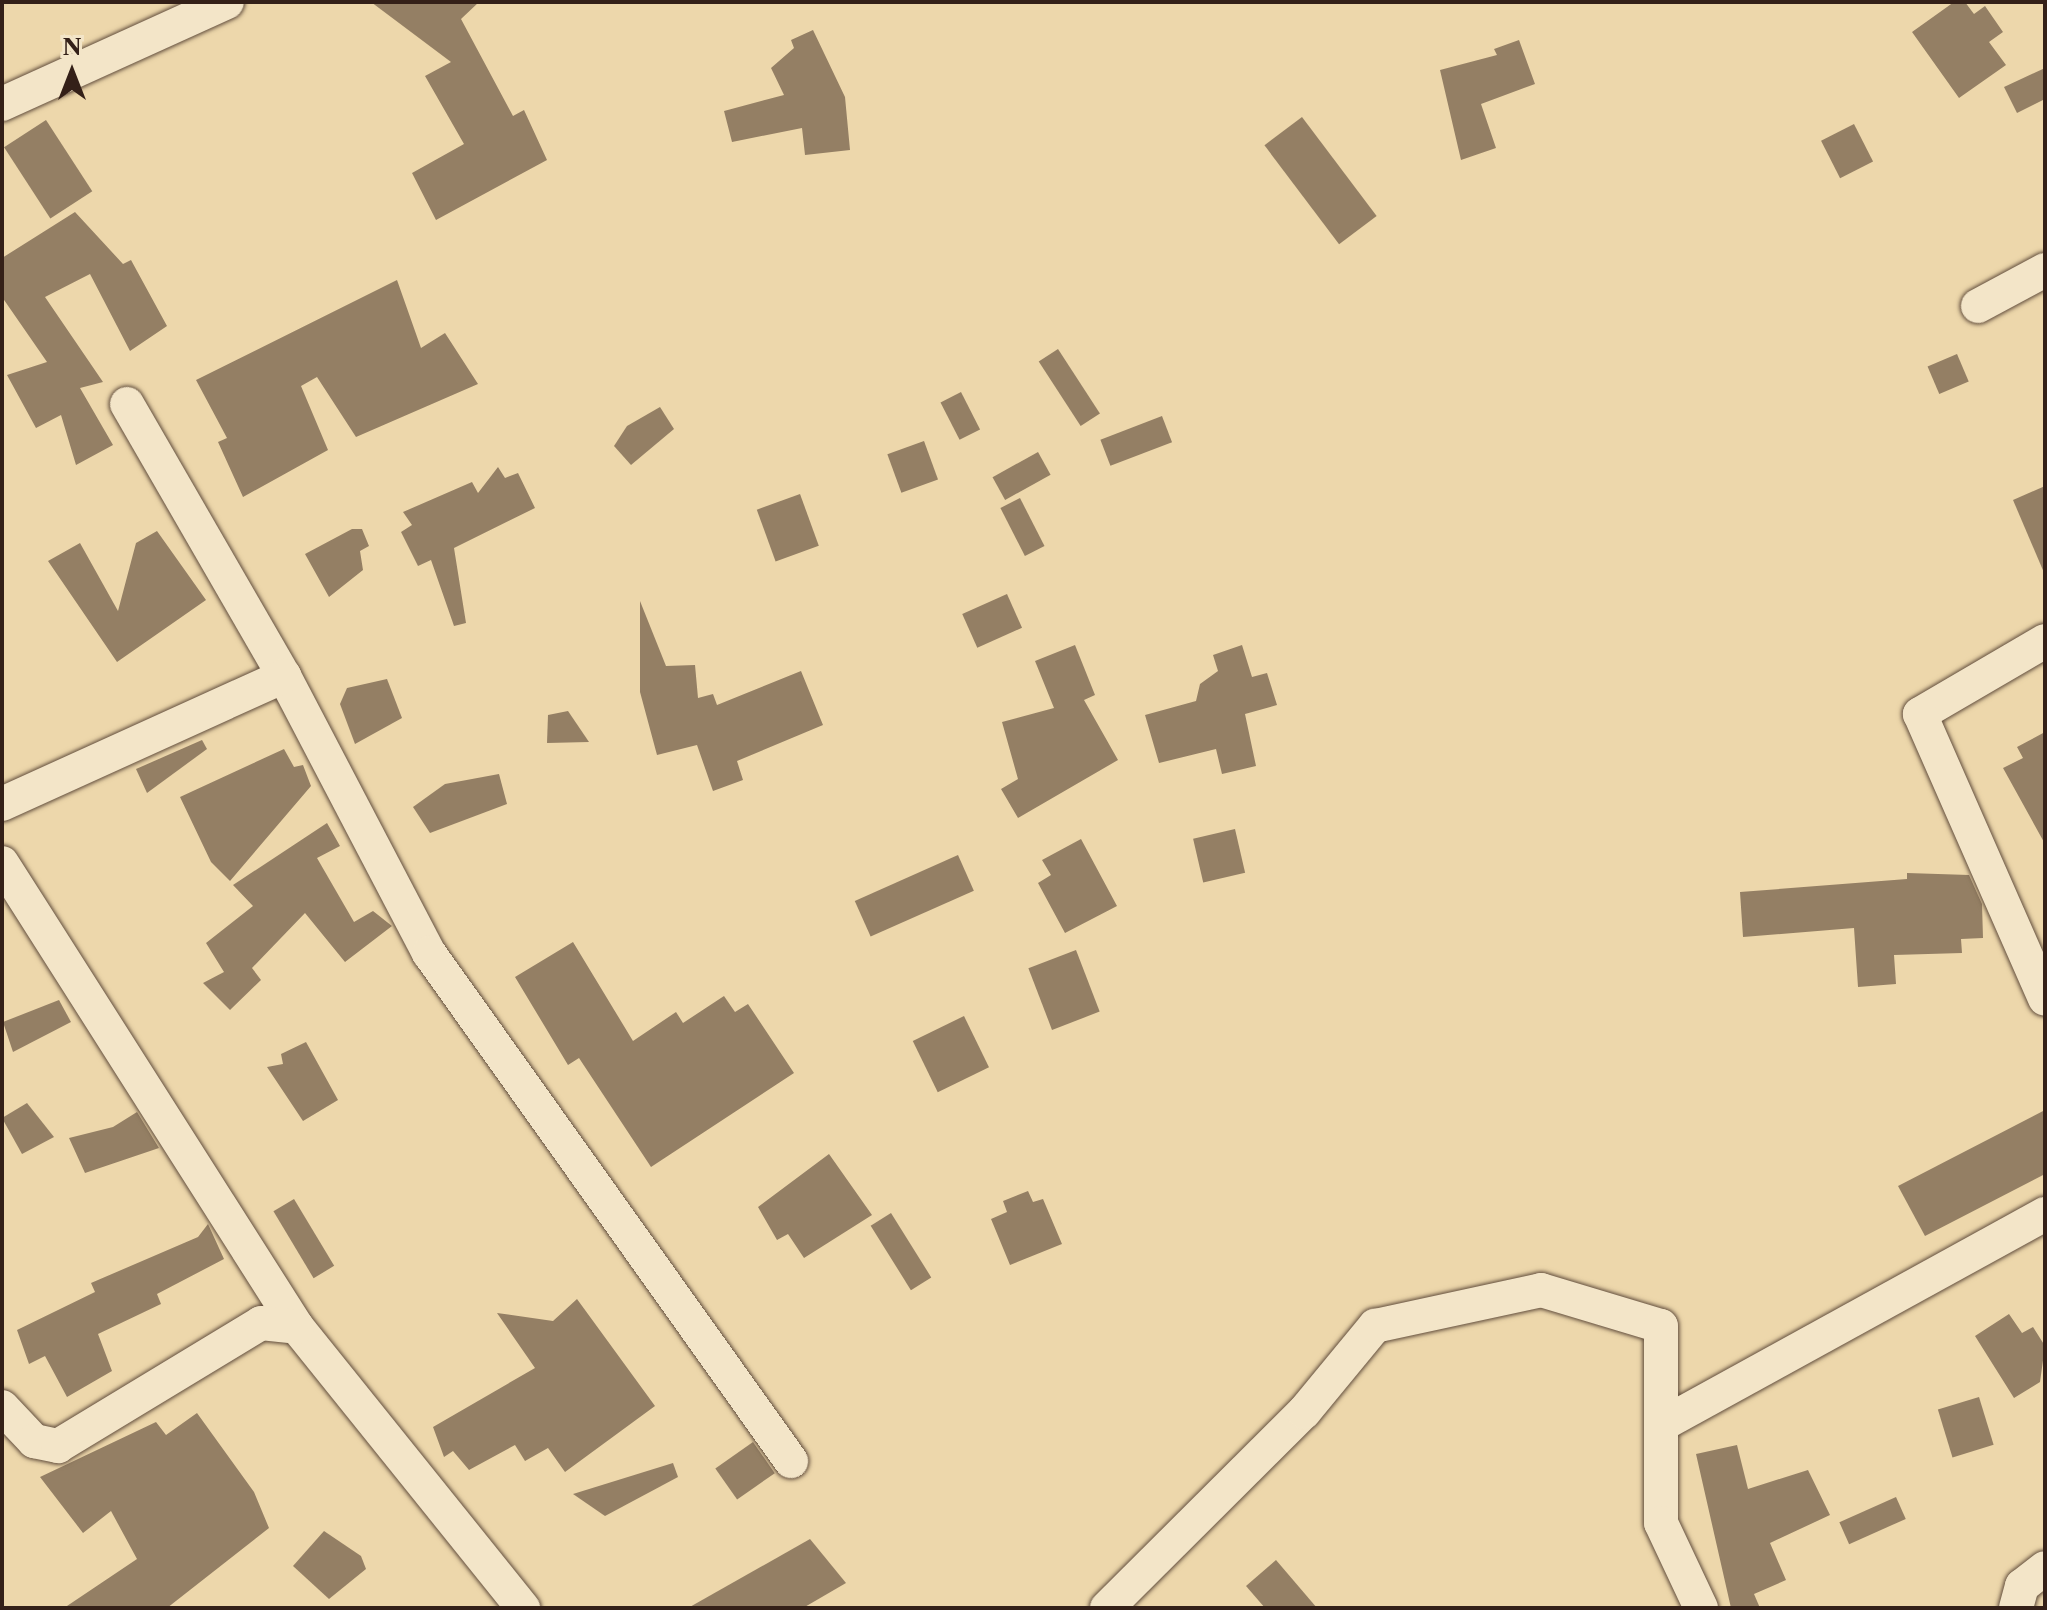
<!DOCTYPE html>
<style>
body{margin:0}
#map{position:relative;width:2047px;height:1610px;overflow:hidden;background:#edd7ab;font-family:"Libre Caslon Text",serif}
div>[style]{position:absolute}
.building>*{inset:0;background:#947f64;transform-origin:0 0}
.roads{filter:drop-shadow(0 0 2px #624e3d) drop-shadow(0 0 2px #624e3d)}
.street>*{height:34px;margin:-17px;padding:0 17px;transform-origin:17px;border-radius:17px;background:#f3e5c8}
span{translate:-50% -50%;white-space:nowrap;text-align:center;line-height:1.15;-webkit-text-stroke:6px #f3e5c8;paint-order:stroke}
.frame{position:absolute;inset:0;border:4px solid #342018;pointer-events:none}
.north{position:absolute;left:32px;top:32px;width:80px;height:80px;-webkit-text-stroke:6px #f3e5c8;paint-order:stroke;rotate:0deg;font-size:22px;font-weight:700;line-height:32px;text-align:center;color:#342018}
.north::after{content:'';display:block;margin:auto;width:28px;height:36px;background:#342018;clip-path:polygon(50% 0,100% 100%,50% 72%,0 100%)}
</style>
<div id="map">
<div class="building">
<div style="clip-path:polygon(371px 2px,479px 2px,461px 19px,513px 116px,524px 110px,547px 160px,436px 220px,412px 173px,464px 144px,425px 76px,451px 62px)"></div>
<div style="clip-path:polygon(1954px 2px,1965px 2px,1974px 14px,1985px 6px,2003px 32px,1989px 42px,2006px 65px,1959px 98px,1912px 32px)"></div>
<div style="clip-path:polygon(813px 30px,845px 97px,850px 150px,805px 155px,802px 128px,732px 142px,724px 111px,784px 95px,771px 68px,794px 48px,791px 40px)"></div>
<div style="clip-path:polygon(1519px 40px,1535px 84px,1481px 104px,1496px 148px,1461px 160px,1440px 70px,1497px 55px,1494px 49px)"></div>
<div style="clip-path:polygon(2045px 68px,2045px 99px,2017px 113px,2004px 87px)"></div>
<div style="left:1302px;top:117px;width:124px;height:47px;rotate:53deg"></div>
<div style="left:46px;top:120px;width:85px;height:50px;rotate:57deg"></div>
<div style="left:1854px;top:124px;width:42px;height:37px;rotate:63deg"></div>
<div style="clip-path:polygon(75px 212px,123px 264px,131px 260px,167px 326px,130px 351px,90px 274px,45px 297px,103px 382px,80px 388px,113px 445px,76px 465px,61px 415px,36px 428px,7px 375px,47px 362px,2px 297px,2px 258px)"></div>
<div style="clip-path:polygon(397px 280px,421px 348px,445px 333px,478px 384px,356px 437px,317px 377px,301px 386px,328px 450px,243px 497px,218px 442px,227px 438px,196px 380px)"></div>
<div style="left:1058px;top:349px;width:77px;height:23px;rotate:57deg"></div>
<div style="left:1957px;top:354px;width:30px;height:32px;rotate:67deg"></div>
<div style="left:961px;top:392px;width:42px;height:23px;rotate:63deg"></div>
<div style="clip-path:polygon(660px 407px,674px 429px,631px 465px,614px 446px,627px 426px)"></div>
<div style="left:1162px;top:416px;width:28px;height:66px;rotate:69deg"></div>
<div style="left:924px;top:441px;width:41px;height:39px;rotate:70deg"></div>
<div style="left:1038px;top:452px;width:26px;height:52px;rotate:61deg"></div>
<div style="clip-path:polygon(498px 467px,505px 478px,518px 473px,535px 508px,454px 548px,466px 623px,454px 626px,431px 560px,418px 566px,401px 532px,412px 525px,403px 512px,472px 482px,478px 493px)"></div>
<div style="clip-path:polygon(2045px 486px,2045px 575px,2013px 500px)"></div>
<div style="left:800px;top:494px;width:55px;height:46px;rotate:70deg"></div>
<div style="left:1020px;top:498px;width:54px;height:22px;rotate:63deg"></div>
<div style="clip-path:polygon(352px 529px,362px 529px,369px 546px,360px 551px,363px 570px,329px 597px,305px 554px)"></div>
<div style="clip-path:polygon(157px 531px,206px 600px,117px 662px,48px 561px,80px 543px,118px 611px,136px 543px)"></div>
<div style="left:1007px;top:594px;width:37px;height:49px;rotate:66deg"></div>
<div style="clip-path:polygon(640px 601px,666px 666px,695px 665px,698px 698px,713px 694px,717px 705px,801px 671px,823px 725px,737px 761px,743px 780px,713px 791px,697px 745px,657px 755px,640px 692px)"></div>
<div style="clip-path:polygon(1075px 645px,1095px 695px,1084px 700px,1118px 760px,1018px 818px,1001px 789px,1018px 779px,1002px 722px,1054px 708px,1035px 661px)"></div>
<div style="clip-path:polygon(1242px 645px,1252px 677px,1267px 673px,1277px 705px,1245px 714px,1256px 766px,1222px 774px,1216px 749px,1159px 763px,1145px 715px,1196px 701px,1200px 684px,1218px 671px,1213px 655px)"></div>
<div style="clip-path:polygon(387px 679px,402px 718px,355px 744px,340px 704px,347px 688px)"></div>
<div style="clip-path:polygon(568px 711px,589px 742px,547px 743px,548px 715px)"></div>
<div style="clip-path:polygon(2045px 732px,2045px 844px,2003px 768px,2023px 758px,2017px 747px)"></div>
<div style="clip-path:polygon(202px 740px,207px 749px,147px 793px,136px 769px)"></div>
<div style="clip-path:polygon(284px 749px,294px 767px,303px 765px,311px 786px,230px 881px,211px 862px,180px 797px)"></div>
<div style="clip-path:polygon(499px 774px,507px 804px,430px 833px,413px 807px,445px 784px)"></div>
<div style="clip-path:polygon(327px 823px,340px 846px,317px 858px,354px 922px,373px 911px,392px 926px,345px 962px,305px 913px,252px 968px,261px 980px,230px 1010px,203px 983px,224px 972px,206px 943px,253px 906px,233px 885px)"></div>
<div style="left:1235px;top:829px;width:45px;height:43px;rotate:77deg"></div>
<div style="clip-path:polygon(1081px 839px,1117px 906px,1065px 933px,1038px 883px,1051px 875px,1042px 860px)"></div>
<div style="left:958px;top:855px;width:39px;height:113px;rotate:66deg"></div>
<div style="clip-path:polygon(1907px 873px,1969px 875px,1982px 904px,1983px 938px,1961px 939px,1962px 953px,1894px 955px,1896px 984px,1858px 987px,1854px 928px,1743px 937px,1740px 892px,1907px 879px)"></div>
<div style="clip-path:polygon(573px 942px,633px 1041px,676px 1012px,683px 1023px,724px 996px,735px 1012px,748px 1004px,794px 1073px,651px 1167px,579px 1058px,568px 1065px,515px 977px)"></div>
<div style="left:1076px;top:950px;width:66px;height:51px;rotate:69deg"></div>
<div style="clip-path:polygon(59px 1000px,71px 1022px,13px 1052px,3px 1022px)"></div>
<div style="left:964px;top:1016px;width:57px;height:57px;rotate:64deg"></div>
<div style="clip-path:polygon(306px 1042px,338px 1100px,303px 1121px,267px 1067px,283px 1064px,281px 1054px)"></div>
<div style="clip-path:polygon(27px 1103px,54px 1137px,22px 1154px,2px 1118px)"></div>
<div style="clip-path:polygon(2045px 1110px,2045px 1174px,1925px 1236px,1898px 1186px)"></div>
<div style="clip-path:polygon(137px 1112px,159px 1148px,85px 1173px,69px 1138px,113px 1127px)"></div>
<div style="clip-path:polygon(829px 1154px,872px 1215px,804px 1258px,788px 1234px,777px 1240px,758px 1207px)"></div>
<div style="clip-path:polygon(1028px 1191px,1033px 1202px,1043px 1199px,1062px 1244px,1010px 1265px,991px 1219px,1007px 1212px,1003px 1201px)"></div>
<div style="left:294px;top:1199px;width:78px;height:24px;rotate:59deg"></div>
<div style="left:891px;top:1213px;width:76px;height:24px;rotate:58deg"></div>
<div style="clip-path:polygon(208px 1224px,224px 1259px,157px 1294px,161px 1304px,98px 1334px,112px 1371px,67px 1397px,45px 1356px,29px 1364px,17px 1330px,95px 1292px,91px 1283px,198px 1237px)"></div>
<div style="clip-path:polygon(577px 1299px,655px 1406px,565px 1472px,548px 1448px,525px 1461px,515px 1445px,469px 1470px,453px 1451px,444px 1457px,433px 1427px,535px 1368px,497px 1313px,553px 1321px)"></div>
<div style="clip-path:polygon(2009px 1314px,2022px 1333px,2033px 1327px,2045px 1346px,2040px 1382px,2014px 1398px,1975px 1336px)"></div>
<div style="left:1979px;top:1397px;width:50px;height:43px;rotate:73deg"></div>
<div style="clip-path:polygon(197px 1413px,254px 1492px,269px 1528px,167px 1608px,64px 1608px,137px 1559px,111px 1511px,83px 1533px,40px 1477px,156px 1422px,166px 1435px)"></div>
<div style="left:753px;top:1442px;width:38px;height:46px;rotate:55deg"></div>
<div style="clip-path:polygon(1737px 1445px,1748px 1489px,1808px 1470px,1830px 1515px,1770px 1543px,1786px 1580px,1754px 1594px,1760px 1608px,1731px 1608px,1696px 1454px)"></div>
<div style="clip-path:polygon(673px 1463px,678px 1477px,605px 1516px,573px 1494px)"></div>
<div style="left:1896px;top:1497px;width:24px;height:62px;rotate:66deg"></div>
<div style="clip-path:polygon(324px 1531px,361px 1556px,366px 1569px,329px 1599px,293px 1566px)"></div>
<div style="clip-path:polygon(810px 1539px,846px 1583px,803px 1608px,688px 1608px)"></div>
<div style="clip-path:polygon(1276px 1560px,1317px 1608px,1265px 1608px,1246px 1586px)"></div>
</div>
<div class="roads">
<div class="street">
<div style="left:2px;top:104px;width:247px;rotate:-24.4deg"></div>
<div style="left:1978px;top:306px;width:76px;rotate:-28.2deg"></div>
<div style="left:127px;top:404px;width:314px;rotate:60deg"></div>
<div style="left:284px;top:676px;width:313px;rotate:62.4deg"></div>
<div style="left:429px;top:953px;width:624px;rotate:54.53deg"></div>
<div style="left:2045px;top:641px;width:145px;rotate:149.7deg"></div>
<div style="left:1920px;top:714px;width:311px;rotate:66.3deg"></div>
<div style="left:2px;top:804px;width:310px;rotate:-24.4deg"></div>
<div style="left:2px;top:863px;width:550px;rotate:57.55deg"></div>
<div style="left:297px;top:1327px;width:361px;rotate:51.2deg"></div>
<div style="left:2px;top:1407px;width:47px;rotate:46.7deg"></div>
<div style="left:34px;top:1441px;width:25px;rotate:12deg"></div>
<div style="left:58px;top:1446px;width:237px;rotate:-31.2deg"></div>
<div style="left:261px;top:1323px;width:36px;rotate:6deg"></div>
<div style="left:1663px;top:1424px;width:436px;rotate:-28.8deg"></div>
<div style="left:1107px;top:1608px;width:278px;rotate:-44.9deg"></div>
<div style="left:1304px;top:1412px;width:112px;rotate:-50.5deg"></div>
<div style="left:1375px;top:1326px;width:170px;rotate:-12.2deg"></div>
<div style="left:1541px;top:1290px;width:125px;rotate:16.7deg"></div>
<div style="left:1661px;top:1326px;width:197px;rotate:90deg"></div>
<div style="left:1661px;top:1523px;width:94px;rotate:64.8deg"></div>
<div style="left:2016px;top:1608px;width:23px;rotate:-75deg"></div>
<div style="left:2022px;top:1586px;width:29px;rotate:-38deg"></div>
</div>
</div>
<div class="frame"></div>
<div class="north">N</div>
</div>
